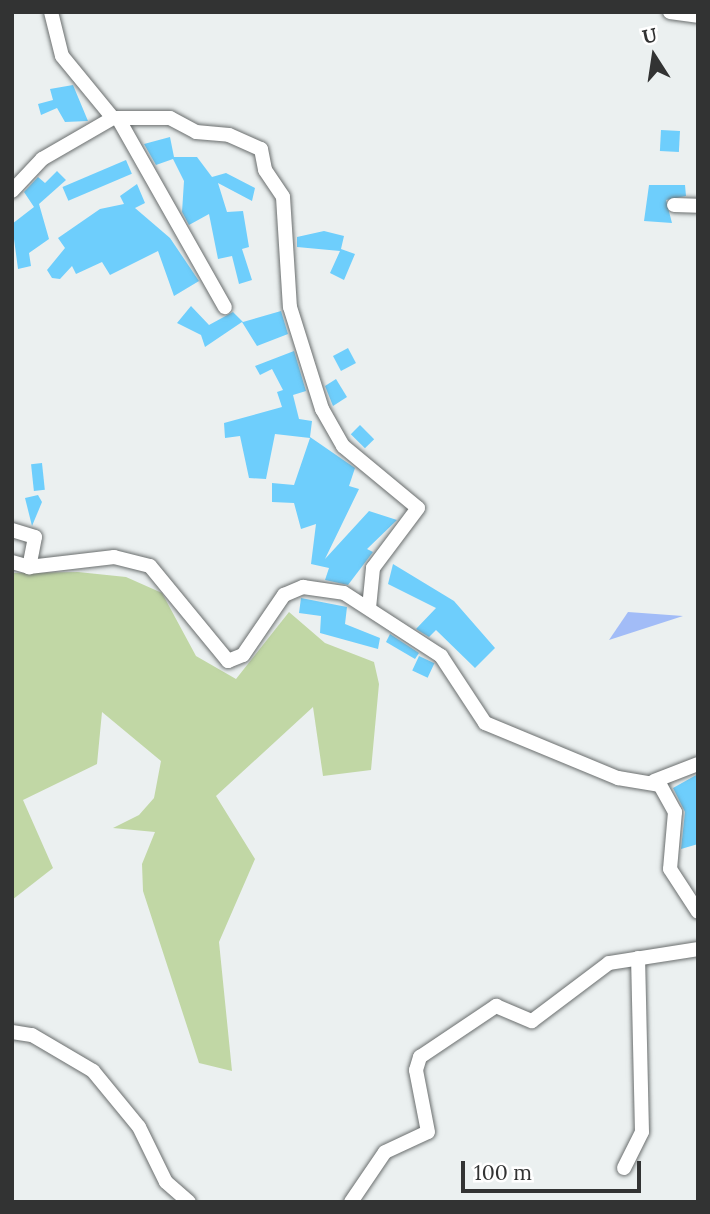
<!DOCTYPE html>
<style>
body{margin:0}
#map{position:relative;width:710px;height:1214px;overflow:hidden;background:#ebf0f0;font-family:Lora,serif}
div>[style]{position:absolute}
.green>*{inset:0;background:#c1d7a5}
.water>*{inset:0;background:#a2bcf7}
.building>*{inset:0;background:#6ecefc;transform-origin:0 0}
.roads{filter:drop-shadow(0 0 2px #6a6e6e) drop-shadow(0 0 2px #6a6e6e)}
.street>*{height:14px;margin:-7px;padding:0 7px;transform-origin:7px;border-radius:7px;background:#fff}
span{translate:-50% -50%;white-space:nowrap;text-align:center;line-height:1.15;-webkit-text-stroke:6px #fff;paint-order:stroke}
.frame{position:absolute;inset:0;border:14px solid #323333;pointer-events:none}
.north{position:absolute;left:619px;top:21px;width:70px;height:70px;-webkit-text-stroke:5px #fff;paint-order:stroke;rotate:348deg;font-size:19px;font-weight:700;line-height:28px;text-align:center;color:#323333}
.north::after{content:'';display:block;margin:auto;width:24px;height:32px;background:#323333;clip-path:polygon(50% 0,100% 100%,50% 72%,0 100%)}
.scale{position:absolute;left:461px;top:1161px;width:180px;height:32px;box-sizing:border-box;border:4px solid #323333;border-top:0;padding-left:9px;font-size:21px;line-height:24px;white-space:nowrap;color:#323333;-webkit-text-stroke:5px #fff;paint-order:stroke}
</style>
<div id="map">
<div class="green">
<div style="clip-path:polygon(78px 572px,126px 577px,162px 593px,196px 656px,236px 679px,289px 612px,325px 643px,374px 662px,379px 684px,371px 770px,323px 776px,313px 707px,216px 796px,255px 859px,219px 942px,232px 1071px,199px 1063px,143px 891px,142px 864px,155px 832px,113px 828px,139px 815px,154px 798px,161px 761px,102px 712px,97px 764px,23px 800px,53px 868px,12px 900px,12px 573px)"></div>
</div>
<div class="water">
<div style="clip-path:polygon(628px 612px,683px 616px,609px 640px)"></div>
</div>
<div class="building">
<div style="clip-path:polygon(73px 85px,88px 121px,65px 122px,57px 108px,41px 115px,38px 104px,53px 100px,50px 89px)"></div>
<div style="left:661px;top:130px;width:19px;height:21px;rotate:3deg"></div>
<div style="clip-path:polygon(170px 137px,174px 157px,197px 157px,212px 177px,226px 173px,255px 188px,252px 201px,218px 183px,227px 212px,243px 211px,249px 247px,242px 249px,252px 280px,239px 284px,232px 256px,218px 259px,209px 214px,189px 225px,182px 212px,184px 181px,173px 159px,156px 165px,144px 144px)"></div>
<div style="left:126px;top:160px;width:15px;height:69px;rotate:67deg"></div>
<div style="clip-path:polygon(57px 171px,66px 180px,39px 204px,49px 239px,29px 253px,31px 266px,18px 269px,12px 224px,34px 207px,24px 192px,38px 177px,45px 183px)"></div>
<div style="clip-path:polygon(137px 184px,145px 203px,135px 208px,170px 238px,199px 281px,174px 296px,158px 251px,110px 275px,102px 262px,76px 274px,72px 266px,60px 279px,52px 278px,47px 270px,65px 248px,58px 238px,100px 209px,124px 204px,120px 196px)"></div>
<div style="clip-path:polygon(649px 185px,685px 185px,686px 196px,666px 200px,672px 223px,644px 221px)"></div>
<div style="clip-path:polygon(324px 231px,344px 236px,341px 249px,355px 254px,344px 280px,330px 273px,340px 251px,297px 247px,297px 237px)"></div>
<div style="clip-path:polygon(191px 306px,209px 325px,233px 312px,243px 322px,281px 311px,288px 334px,257px 346px,242px 322px,205px 347px,201px 335px,177px 323px)"></div>
<div style="left:348px;top:348px;width:17px;height:17px;rotate:62deg"></div>
<div style="clip-path:polygon(294px 351px,306px 391px,293px 395px,299px 419px,312px 421px,310px 437px,355px 468px,349px 486px,359px 489px,325px 559px,369px 511px,397px 520px,367px 549px,373px 552px,348px 585px,325px 580px,329px 568px,311px 564px,316px 524px,301px 529px,294px 503px,272px 502px,272px 483px,294px 485px,310px 438px,275px 434px,266px 479px,249px 478px,240px 436px,225px 438px,224px 423px,282px 407px,277px 392px,283px 390px,272px 369px,260px 375px,255px 366px)"></div>
<div style="clip-path:polygon(336px 379px,347px 397px,333px 406px,325px 386px)"></div>
<div style="left:360px;top:425px;width:20px;height:13px;rotate:45deg"></div>
<div style="left:42px;top:463px;width:27px;height:11px;rotate:84deg"></div>
<div style="clip-path:polygon(38px 495px,42px 502px,32px 526px,25px 498px)"></div>
<div style="clip-path:polygon(393px 564px,454px 601px,495px 648px,475px 668px,436px 630px,429px 637px,416px 629px,436px 608px,388px 584px)"></div>
<div style="clip-path:polygon(301px 598px,347px 607px,345px 624px,380px 638px,378px 649px,320px 633px,321px 616px,299px 613px)"></div>
<div style="clip-path:polygon(390px 634px,419px 653px,415px 659px,386px 642px)"></div>
<div style="left:419px;top:656px;width:17px;height:16px;rotate:25deg"></div>
<div style="clip-path:polygon(698px 774px,698px 844px,681px 849px,685px 812px,673px 788px)"></div>
</div>
<div class="roads">
<div class="street">
<div style="left:51px;top:12px;width:45px;rotate:76deg"></div>
<div style="left:62px;top:56px;width:80px;rotate:50.6deg"></div>
<div style="left:113px;top:118px;width:57px"></div>
<div style="left:170px;top:118px;width:30px;rotate:28deg"></div>
<div style="left:196px;top:132px;width:33px;rotate:5deg"></div>
<div style="left:229px;top:135px;width:35px;rotate:24deg"></div>
<div style="left:261px;top:149px;width:21px;rotate:79deg"></div>
<div style="left:265px;top:170px;width:32px;rotate:56deg"></div>
<div style="left:283px;top:197px;width:110px;rotate:86.4deg"></div>
<div style="left:290px;top:307px;width:107px;rotate:72.6deg"></div>
<div style="left:322px;top:409px;width:43px;rotate:60.4deg"></div>
<div style="left:343px;top:446px;width:97px;rotate:39.6deg"></div>
<div style="left:418px;top:508px;width:75px;rotate:126.9deg"></div>
<div style="left:373px;top:568px;width:40px;rotate:95.7deg"></div>
<div style="left:670px;top:12px;width:28px;rotate:8deg"></div>
<div style="left:119px;top:120px;width:215px;rotate:60.5deg"></div>
<div style="left:12px;top:191px;width:44px;rotate:-46.8deg"></div>
<div style="left:42px;top:159px;width:82px;rotate:-30deg"></div>
<div style="left:674px;top:205px;width:24px;rotate:2deg"></div>
<div style="left:12px;top:530px;width:24px;rotate:17deg"></div>
<div style="left:35px;top:537px;width:31px;rotate:101deg"></div>
<div style="left:12px;top:562px;width:18px;rotate:16deg"></div>
<div style="left:29px;top:567px;width:86px;rotate:-6.7deg"></div>
<div style="left:114px;top:557px;width:37px;rotate:14deg"></div>
<div style="left:150px;top:566px;width:123px;rotate:50.6deg"></div>
<div style="left:228px;top:661px;width:16px;rotate:-22deg"></div>
<div style="left:243px;top:655px;width:73px;rotate:-55.7deg"></div>
<div style="left:284px;top:595px;width:21px;rotate:-23deg"></div>
<div style="left:303px;top:587px;width:41px;rotate:8.3deg"></div>
<div style="left:344px;top:593px;width:116px;rotate:33deg"></div>
<div style="left:441px;top:656px;width:80px;rotate:56.7deg"></div>
<div style="left:485px;top:723px;width:144px;rotate:22.5deg"></div>
<div style="left:618px;top:778px;width:43px;rotate:9.5deg"></div>
<div style="left:660px;top:785px;width:31px;rotate:61deg"></div>
<div style="left:675px;top:812px;width:57px;rotate:95deg"></div>
<div style="left:670px;top:869px;width:51px;rotate:56.9deg"></div>
<div style="left:654px;top:781px;width:47px;rotate:-21.1deg"></div>
<div style="left:12px;top:1032px;width:20px;rotate:9deg"></div>
<div style="left:32px;top:1035px;width:71px;rotate:30.5deg"></div>
<div style="left:93px;top:1071px;width:72px;rotate:50.6deg"></div>
<div style="left:139px;top:1127px;width:61px;rotate:63.9deg"></div>
<div style="left:166px;top:1182px;width:30px;rotate:41deg"></div>
<div style="left:624px;top:1168px;width:40px;rotate:-63.4deg"></div>
<div style="left:642px;top:1132px;width:174px;rotate:-91.3deg"></div>
<div style="left:351px;top:1202px;width:60px;rotate:-55.8deg"></div>
<div style="left:385px;top:1152px;width:47px;rotate:-24.9deg"></div>
<div style="left:428px;top:1132px;width:63px;rotate:-101deg"></div>
<div style="left:416px;top:1070px;width:14px;rotate:-73deg"></div>
<div style="left:420px;top:1057px;width:92px;rotate:-33.9deg"></div>
<div style="left:496px;top:1006px;width:39px;rotate:23deg"></div>
<div style="left:532px;top:1021px;width:96px;rotate:-37deg"></div>
<div style="left:609px;top:963px;width:90px;rotate:-8.9deg"></div>
</div>
</div>
<div class="frame"></div>
<div class="north">U</div>
<div class="scale">100 m</div>
</div>
